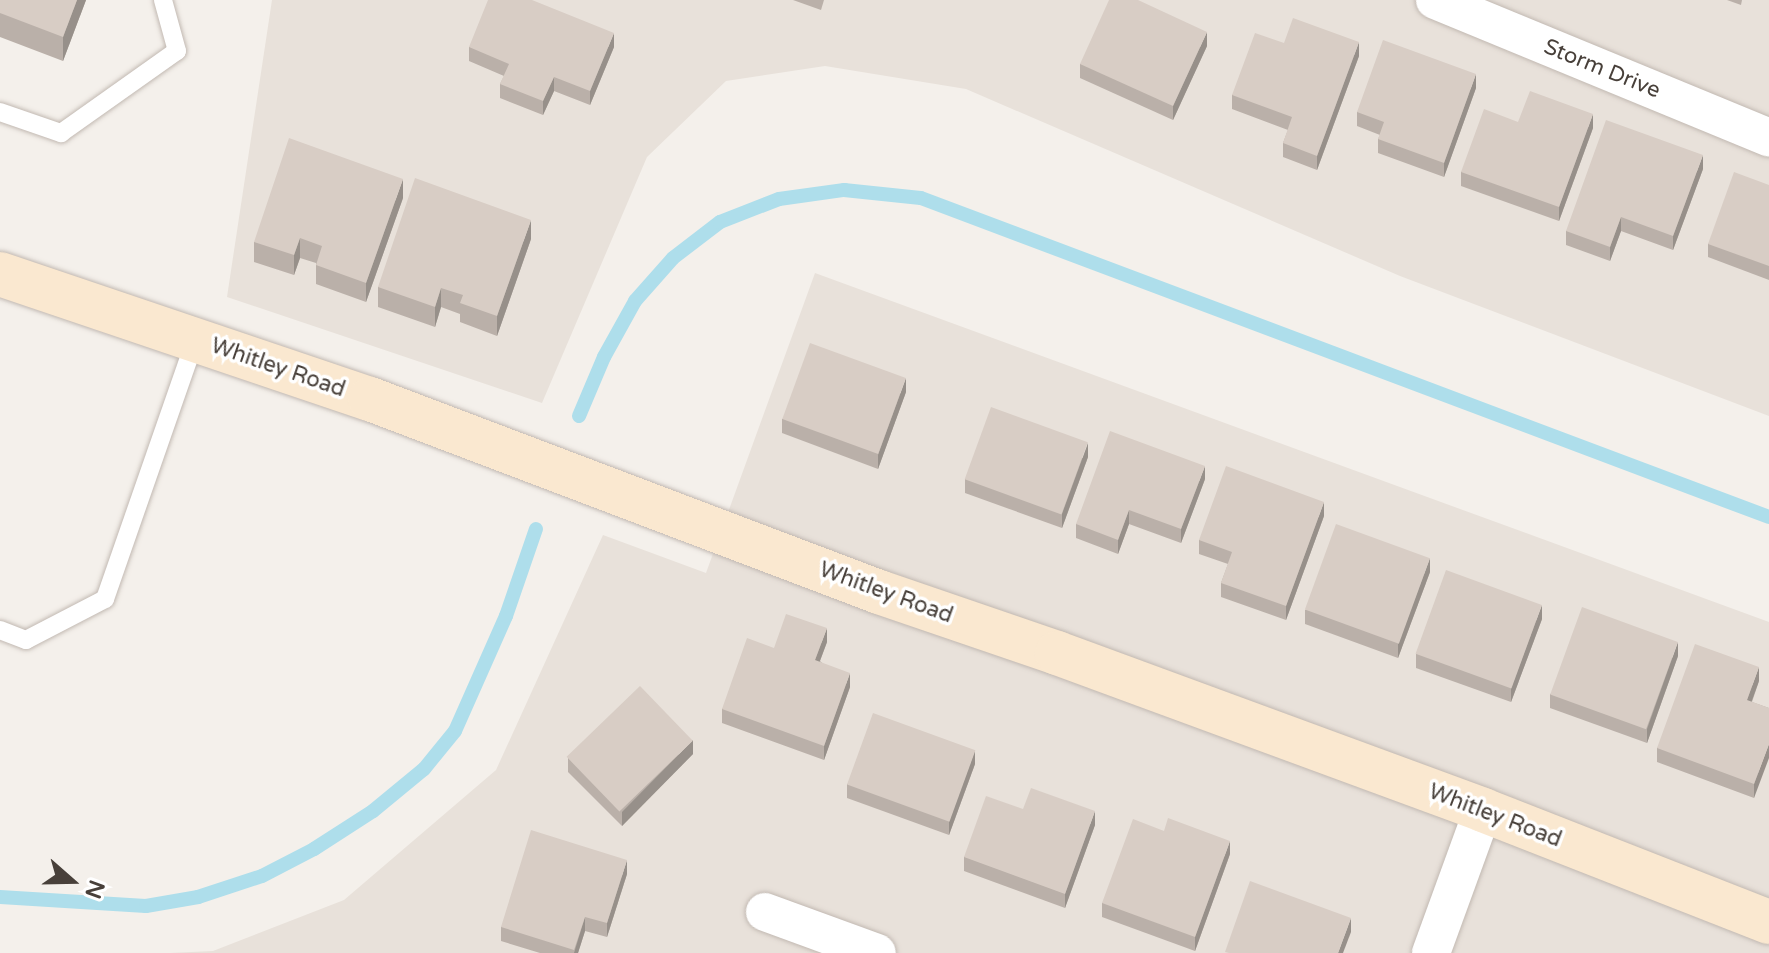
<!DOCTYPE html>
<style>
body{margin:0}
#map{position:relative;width:1769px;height:953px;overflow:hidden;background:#f4f0eb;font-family:"Varela Round",sans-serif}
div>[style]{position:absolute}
.residential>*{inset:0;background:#e8e1da}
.stream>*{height:14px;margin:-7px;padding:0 7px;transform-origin:7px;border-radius:7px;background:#aedeeb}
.roads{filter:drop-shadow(0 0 2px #c2b9b2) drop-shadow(0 0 2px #c2b9b2)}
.lane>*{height:18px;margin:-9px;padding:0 9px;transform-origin:9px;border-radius:9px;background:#fff}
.street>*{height:38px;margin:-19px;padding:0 19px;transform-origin:19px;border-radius:19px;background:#fff}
.secondary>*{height:44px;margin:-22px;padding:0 22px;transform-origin:22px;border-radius:22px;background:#fae8d0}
.wall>*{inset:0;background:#bab0a9}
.shaded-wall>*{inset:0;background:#97908a}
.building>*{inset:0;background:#d8cdc5;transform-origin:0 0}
span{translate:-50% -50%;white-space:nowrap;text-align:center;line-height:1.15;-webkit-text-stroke:7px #fff;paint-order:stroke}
.street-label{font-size:22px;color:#48403a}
.north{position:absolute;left:32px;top:841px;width:80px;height:80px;-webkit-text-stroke:6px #fff;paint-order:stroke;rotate:110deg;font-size:22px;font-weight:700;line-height:32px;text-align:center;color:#48403a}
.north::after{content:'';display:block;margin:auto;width:28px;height:36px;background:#48403a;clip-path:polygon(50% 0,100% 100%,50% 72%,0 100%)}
</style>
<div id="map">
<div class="residential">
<div style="clip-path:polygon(272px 0,1769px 0,1769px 416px,1400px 276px,966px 89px,825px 66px,726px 81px,647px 157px,542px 403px,227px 297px)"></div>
<div style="clip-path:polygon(815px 273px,1769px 622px,1769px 953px,170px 953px,213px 951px,344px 900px,496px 770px,603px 535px,706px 573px)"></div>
</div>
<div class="stream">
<div style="left:579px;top:416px;width:64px;rotate:-67deg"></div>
<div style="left:604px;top:357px;width:64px;rotate:-61deg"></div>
<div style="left:635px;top:301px;width:57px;rotate:-48.5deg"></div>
<div style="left:673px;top:258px;width:59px;rotate:-37.5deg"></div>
<div style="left:720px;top:222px;width:63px;rotate:-21.3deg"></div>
<div style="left:779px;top:199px;width:66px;rotate:-7.9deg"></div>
<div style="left:844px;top:190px;width:77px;rotate:5.9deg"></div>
<div style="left:921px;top:198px;width:906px;rotate:20.62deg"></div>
<div style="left:0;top:897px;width:146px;rotate:3.5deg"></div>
<div style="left:146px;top:906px;width:53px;rotate:-9.8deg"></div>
<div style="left:198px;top:897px;width:67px;rotate:-18.2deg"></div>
<div style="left:262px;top:876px;width:59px;rotate:-27.4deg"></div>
<div style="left:314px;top:849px;width:70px;rotate:-32.8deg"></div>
<div style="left:373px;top:811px;width:66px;rotate:-39.5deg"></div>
<div style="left:424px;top:769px;width:49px;rotate:-50.8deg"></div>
<div style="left:455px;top:731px;width:126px;rotate:-66.1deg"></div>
<div style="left:506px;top:616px;width:92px;rotate:-71deg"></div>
</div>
<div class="roads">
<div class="lane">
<div style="left:0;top:112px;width:65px;rotate:19deg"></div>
<div style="left:61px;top:133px;width:142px;rotate:-35.3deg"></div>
<div style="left:177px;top:51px;width:53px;rotate:-105.4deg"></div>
<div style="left:0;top:630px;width:28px;rotate:21deg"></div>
<div style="left:26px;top:640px;width:89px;rotate:-27.4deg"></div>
<div style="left:105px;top:599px;width:274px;rotate:-70.8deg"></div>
</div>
<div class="street">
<div style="left:1435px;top:0;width:361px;rotate:22.4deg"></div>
<div style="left:765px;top:912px;width:119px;rotate:20.1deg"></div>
<div style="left:1431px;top:953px;width:152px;rotate:-70deg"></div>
</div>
<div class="secondary">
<div style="left:0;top:274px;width:391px;rotate:18.7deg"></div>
<div style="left:370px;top:399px;width:544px;rotate:20.77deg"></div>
<div style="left:879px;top:592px;width:188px;rotate:18.9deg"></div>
<div style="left:1057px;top:653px;width:454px;rotate:20.2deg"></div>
<div style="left:1483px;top:810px;width:307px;rotate:21.4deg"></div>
</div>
</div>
<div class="wall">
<div style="clip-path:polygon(0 0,86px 0,63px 61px,0 37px)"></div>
<div style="clip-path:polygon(793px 0,824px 0,821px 10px)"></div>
<div style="clip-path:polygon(1727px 0,1742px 0,1741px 5px)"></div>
<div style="clip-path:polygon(1284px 43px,1359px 56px,1317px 170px,1283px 157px,1283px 143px,1288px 130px,1232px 109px,1232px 95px)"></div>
<div style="clip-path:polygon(1207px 46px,1173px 120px,1080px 78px,1080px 64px)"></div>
<div style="clip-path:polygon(469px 47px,614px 47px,590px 105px,554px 91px,543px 115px,500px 98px,500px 84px,504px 76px,469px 61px)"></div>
<div style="clip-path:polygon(1476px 88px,1444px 177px,1378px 153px,1378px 139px,1380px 135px,1357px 126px,1357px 112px)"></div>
<div style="clip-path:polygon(1518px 122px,1593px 128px,1559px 221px,1461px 186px,1461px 172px)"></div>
<div style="clip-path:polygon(1703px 169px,1673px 250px,1621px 231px,1610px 261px,1566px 245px,1566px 231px)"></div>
<div style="clip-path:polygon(1769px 185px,1769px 280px,1708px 257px,1708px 244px)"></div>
<div style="clip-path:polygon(403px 198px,366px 302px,316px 284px,316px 263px,300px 258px,294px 275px,254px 262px,254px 242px)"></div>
<div style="clip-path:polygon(531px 239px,497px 336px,460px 322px,460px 314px,441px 307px,435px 327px,378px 307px,378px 287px)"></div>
<div style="clip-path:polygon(906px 392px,878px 469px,782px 433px,782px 419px)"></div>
<div style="clip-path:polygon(1088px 457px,1062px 528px,965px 493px,965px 479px)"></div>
<div style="clip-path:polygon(1205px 479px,1181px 543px,1129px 524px,1118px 554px,1076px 538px,1076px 524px)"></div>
<div style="clip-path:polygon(1324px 516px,1286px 620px,1221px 597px,1221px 583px,1228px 564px,1199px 554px,1199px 540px)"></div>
<div style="clip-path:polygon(1430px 572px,1398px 658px,1305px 624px,1305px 610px)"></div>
<div style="clip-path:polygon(1542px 619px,1511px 702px,1416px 668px,1416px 654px)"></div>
<div style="clip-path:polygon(827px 642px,820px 661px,850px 687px,824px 760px,722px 723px,722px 709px,774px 648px)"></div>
<div style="clip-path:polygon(1678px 656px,1647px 743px,1550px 708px,1550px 694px)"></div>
<div style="clip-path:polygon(1759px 681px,1752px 702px,1769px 708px,1754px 798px,1657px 762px,1657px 748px)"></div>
<div style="clip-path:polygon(693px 754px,622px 826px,568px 772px,568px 758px)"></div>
<div style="clip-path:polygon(975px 764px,949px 835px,847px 798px,847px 784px)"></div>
<div style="clip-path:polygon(1023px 809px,1095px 825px,1065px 908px,964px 871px,964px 857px)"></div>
<div style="clip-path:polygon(1230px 854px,1195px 951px,1102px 917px,1102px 903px)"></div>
<div style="clip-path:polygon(627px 874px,607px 937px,585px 931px,578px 953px,540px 953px,501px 941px,501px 927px)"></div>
</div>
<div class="shaded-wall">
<div style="clip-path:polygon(77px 0,86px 0,63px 61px,63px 37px)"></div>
<div style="clip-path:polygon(1207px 32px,1207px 46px,1173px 120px,1173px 106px)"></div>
<div style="clip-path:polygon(614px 33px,614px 47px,590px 105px,590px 91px)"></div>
<div style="clip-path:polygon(1359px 42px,1359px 56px,1317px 170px,1317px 156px)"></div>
<div style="clip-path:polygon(1476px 74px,1476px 88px,1444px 177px,1444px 163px)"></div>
<div style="clip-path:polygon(554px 77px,554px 91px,543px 115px,543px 101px)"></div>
<div style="clip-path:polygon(1593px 114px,1593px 128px,1559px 221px,1559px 207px)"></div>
<div style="clip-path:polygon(1703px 155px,1703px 169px,1673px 250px,1673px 236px)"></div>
<div style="clip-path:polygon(403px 179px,403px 198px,366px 302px,366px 283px)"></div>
<div style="clip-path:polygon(1621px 217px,1621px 231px,1610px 261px,1610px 247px)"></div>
<div style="clip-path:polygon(531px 220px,531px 239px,497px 336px,497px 316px)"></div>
<div style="clip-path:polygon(300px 238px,300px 258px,294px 275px,294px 255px)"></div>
<div style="clip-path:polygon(441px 288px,441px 307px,435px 327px,435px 307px)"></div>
<div style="clip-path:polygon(906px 378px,906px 392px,878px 469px,878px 455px)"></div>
<div style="clip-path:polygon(1088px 443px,1088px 457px,1062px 528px,1062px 514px)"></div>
<div style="clip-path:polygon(1205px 466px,1205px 479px,1181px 543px,1181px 529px)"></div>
<div style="clip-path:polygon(1324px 502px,1324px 516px,1286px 620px,1286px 606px)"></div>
<div style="clip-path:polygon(1129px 510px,1129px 524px,1118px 554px,1118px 540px)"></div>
<div style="clip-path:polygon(1430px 558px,1430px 572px,1398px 658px,1398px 644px)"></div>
<div style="clip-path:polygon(1542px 605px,1542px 619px,1511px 702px,1511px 688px)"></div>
<div style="clip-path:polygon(827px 628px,827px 642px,815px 674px,815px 660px)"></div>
<div style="clip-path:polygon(1678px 642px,1678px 656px,1647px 743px,1647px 729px)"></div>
<div style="clip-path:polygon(1759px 667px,1759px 681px,1747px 714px,1747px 700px)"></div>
<div style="clip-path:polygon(850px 673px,850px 687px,824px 760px,824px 746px)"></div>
<div style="clip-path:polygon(693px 740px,693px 754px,622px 826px,622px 812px)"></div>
<div style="clip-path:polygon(1769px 744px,1769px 758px,1754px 798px,1754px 784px)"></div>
<div style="clip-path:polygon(975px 750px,975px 764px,949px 835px,949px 821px)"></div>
<div style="clip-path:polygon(1095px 811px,1095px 825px,1065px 908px,1065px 894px)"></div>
<div style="clip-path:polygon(1230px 841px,1230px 854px,1195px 951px,1195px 937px)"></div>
<div style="clip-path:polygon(627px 860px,627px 874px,607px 937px,607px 923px)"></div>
<div style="clip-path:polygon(585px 917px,585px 931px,578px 953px,574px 953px)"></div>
<div style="clip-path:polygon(1351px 918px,1351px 932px,1343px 953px,1338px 953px)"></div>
</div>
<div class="building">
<div style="clip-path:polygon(0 0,77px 0,63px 37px,0 13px)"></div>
<div style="clip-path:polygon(488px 0,532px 0,614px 33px,590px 91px,554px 77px,543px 101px,500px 84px,509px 64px,469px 47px)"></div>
<div style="clip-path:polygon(1109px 0,1138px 0,1207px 32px,1173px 106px,1080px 64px)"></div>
<div style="clip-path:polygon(1293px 18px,1359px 42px,1317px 156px,1283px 143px,1292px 117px,1232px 95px,1255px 33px,1284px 43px)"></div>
<div style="clip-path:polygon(1383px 40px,1476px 74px,1444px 163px,1378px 139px,1384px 122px,1357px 112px)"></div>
<div style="clip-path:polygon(1530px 91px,1593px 114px,1559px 207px,1461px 172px,1484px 109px,1518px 122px)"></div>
<div style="clip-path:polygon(1606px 120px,1703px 155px,1673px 236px,1621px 217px,1610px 247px,1566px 231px)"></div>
<div style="clip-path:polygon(289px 138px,403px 179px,366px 283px,316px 265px,322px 246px,300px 238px,294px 255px,254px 242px)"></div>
<div style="clip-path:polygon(1734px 172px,1769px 185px,1769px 266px,1708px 244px)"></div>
<div style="clip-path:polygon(415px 178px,531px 220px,497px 316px,460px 303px,463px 295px,441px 288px,435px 307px,378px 287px)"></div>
<div style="left:810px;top:343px;width:102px;height:81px;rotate:20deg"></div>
<div style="left:991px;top:407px;width:103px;height:77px;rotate:20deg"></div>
<div style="clip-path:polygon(1110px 431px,1205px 466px,1181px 529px,1129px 510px,1118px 540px,1076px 524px)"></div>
<div style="clip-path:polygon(1226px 466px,1324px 502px,1286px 606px,1221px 583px,1232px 552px,1199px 540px)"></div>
<div style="left:1336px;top:524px;width:100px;height:91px;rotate:20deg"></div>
<div style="left:1446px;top:570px;width:102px;height:89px;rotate:20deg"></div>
<div style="left:1582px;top:607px;width:102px;height:93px;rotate:20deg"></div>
<div style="clip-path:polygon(786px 614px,827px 628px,815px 660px,850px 673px,824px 746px,722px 709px,747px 638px,774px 648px)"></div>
<div style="clip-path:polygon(1695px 644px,1759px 667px,1747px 700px,1769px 708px,1769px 744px,1754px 784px,1657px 748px)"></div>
<div style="left:640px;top:686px;width:76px;height:102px;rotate:46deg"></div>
<div style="left:873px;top:713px;width:109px;height:76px;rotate:20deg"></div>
<div style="clip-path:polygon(1031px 788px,1095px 811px,1065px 894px,964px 857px,986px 796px,1023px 809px)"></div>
<div style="clip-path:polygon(1168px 818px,1230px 841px,1195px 937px,1102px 903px,1133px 819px,1164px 831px)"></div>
<div style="clip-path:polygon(531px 830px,627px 860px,607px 923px,585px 917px,574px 950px,501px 927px)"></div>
<div style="clip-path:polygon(1250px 881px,1351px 918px,1338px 953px,1229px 953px,1225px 952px)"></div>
</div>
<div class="street-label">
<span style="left:1602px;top:69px;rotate:22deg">Storm Drive</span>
<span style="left:278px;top:368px;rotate:19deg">Whitley Road</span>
<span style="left:886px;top:593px;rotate:20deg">Whitley Road</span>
<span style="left:1495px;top:816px;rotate:21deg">Whitley Road</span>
</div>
<div class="north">N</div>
</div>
